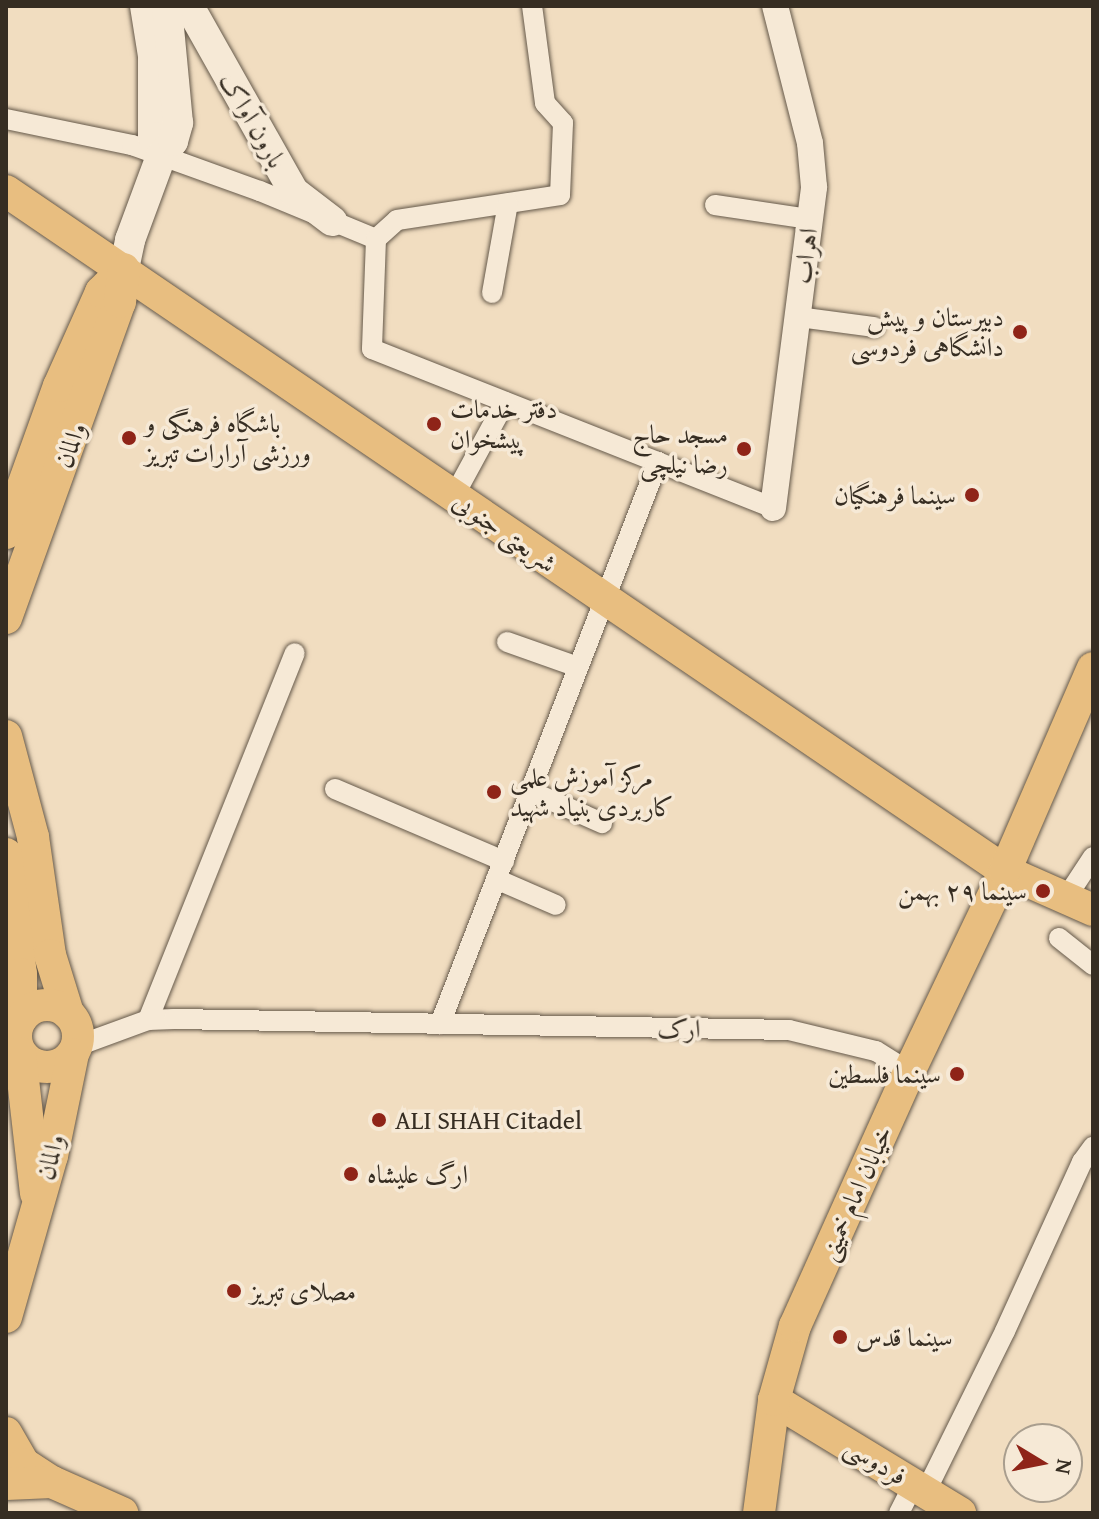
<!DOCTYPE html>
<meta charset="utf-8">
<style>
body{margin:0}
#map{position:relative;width:1099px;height:1519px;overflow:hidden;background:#f1ddc0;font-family:"Gentium Book Plus",Amiri,serif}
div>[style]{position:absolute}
.roads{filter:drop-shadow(0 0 2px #65594a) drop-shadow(0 0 2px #65594a)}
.minor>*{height:20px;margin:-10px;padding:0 10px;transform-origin:10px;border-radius:10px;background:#f6e9d6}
.tertiary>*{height:26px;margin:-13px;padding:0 13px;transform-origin:13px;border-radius:13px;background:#f6e9d6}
.secondary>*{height:30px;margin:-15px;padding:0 15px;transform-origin:15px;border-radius:15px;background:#f6e9d6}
.primary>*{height:32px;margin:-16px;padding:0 16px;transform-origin:16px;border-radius:16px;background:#e8be80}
.primary>.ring{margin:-16px;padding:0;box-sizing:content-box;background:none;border:32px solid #e8be80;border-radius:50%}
.dots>*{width:22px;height:22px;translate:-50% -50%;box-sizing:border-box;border:4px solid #f6e9d6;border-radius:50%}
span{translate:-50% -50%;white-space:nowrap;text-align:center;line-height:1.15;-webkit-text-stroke:7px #f6e9d6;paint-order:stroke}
.street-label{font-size:26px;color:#362d22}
.poi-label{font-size:26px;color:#362d22}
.right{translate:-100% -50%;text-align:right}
.left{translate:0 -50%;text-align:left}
.frame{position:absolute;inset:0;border:8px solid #362d22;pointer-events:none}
.north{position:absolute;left:1003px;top:1423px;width:80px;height:80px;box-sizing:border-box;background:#f6e9d6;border:2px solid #a99e8e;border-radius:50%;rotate:100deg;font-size:22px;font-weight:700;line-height:32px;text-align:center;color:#362d22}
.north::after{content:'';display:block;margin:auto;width:28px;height:36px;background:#8f2418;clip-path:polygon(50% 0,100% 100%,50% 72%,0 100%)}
</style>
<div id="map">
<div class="roads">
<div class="minor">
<div style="left:6px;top:119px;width:129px;rotate:11.7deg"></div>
<div style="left:132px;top:145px;width:136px;rotate:19.8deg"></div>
<div style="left:260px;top:191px;width:126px;rotate:22.5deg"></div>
<div style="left:376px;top:239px;width:110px;rotate:92.1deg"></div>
<div style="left:372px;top:349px;width:431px;rotate:21.6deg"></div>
<div style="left:715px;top:205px;width:96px;rotate:8.4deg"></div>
<div style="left:376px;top:239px;width:28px;rotate:-42deg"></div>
<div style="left:397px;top:220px;width:165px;rotate:-8.7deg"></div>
<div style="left:560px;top:195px;width:72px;rotate:-87.6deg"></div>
<div style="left:563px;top:123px;width:27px;rotate:-132deg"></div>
<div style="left:545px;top:103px;width:98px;rotate:-97.6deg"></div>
<div style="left:492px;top:293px;width:91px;rotate:-79.9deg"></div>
<div style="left:798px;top:317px;width:77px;rotate:7.5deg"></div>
<div style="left:454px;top:496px;width:107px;rotate:-61.5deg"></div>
<div style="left:507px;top:642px;width:75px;rotate:19.4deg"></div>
<div style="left:335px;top:789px;width:184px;rotate:23.1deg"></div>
<div style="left:530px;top:791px;width:79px;rotate:24deg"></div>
<div style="left:496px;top:879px;width:65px;rotate:23.4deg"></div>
<div style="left:1066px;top:898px;width:49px;rotate:-56.6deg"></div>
<div style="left:1059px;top:938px;width:43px;rotate:38.5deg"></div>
<div style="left:148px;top:1020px;width:395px;rotate:-68.2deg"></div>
<div style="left:440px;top:1024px;width:603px;rotate:-68.8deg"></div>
<div style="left:77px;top:1046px;width:76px;rotate:-20.1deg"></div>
<div style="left:148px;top:1020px;width:26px;rotate:-2deg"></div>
<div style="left:174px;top:1019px;width:615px;rotate:1.02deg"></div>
<div style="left:789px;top:1030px;width:89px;rotate:13.6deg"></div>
<div style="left:876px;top:1051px;width:39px;rotate:32deg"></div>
<div style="left:926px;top:1491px;width:178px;rotate:-63.7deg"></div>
<div style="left:1005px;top:1331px;width:186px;rotate:-65.5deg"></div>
<div style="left:1082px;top:1162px;width:19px;rotate:-54deg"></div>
<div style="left:899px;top:1513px;width:34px;rotate:-63deg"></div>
</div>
<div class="tertiary">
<div style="left:773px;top:508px;width:324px;rotate:-82.7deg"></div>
<div style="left:814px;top:187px;width:44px;rotate:-95.2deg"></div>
<div style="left:810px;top:143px;width:141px;rotate:-104.3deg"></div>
</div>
<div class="secondary">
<div style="left:145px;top:6px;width:51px;rotate:80.9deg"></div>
<div style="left:153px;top:56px;width:81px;rotate:90deg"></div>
<div style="left:153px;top:137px;width:21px;rotate:67deg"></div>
<div style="left:189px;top:6px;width:214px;rotate:60.6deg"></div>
<div style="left:294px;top:192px;width:48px;rotate:37.3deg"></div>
<div style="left:124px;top:269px;width:30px;rotate:-78deg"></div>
<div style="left:130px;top:240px;width:90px;rotate:-69.7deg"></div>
<div style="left:161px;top:156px;width:19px;rotate:-51deg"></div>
<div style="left:173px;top:141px;width:19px;rotate:-74deg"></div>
<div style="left:178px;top:123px;width:118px;rotate:-95.4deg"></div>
</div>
<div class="primary">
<div style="left:6px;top:191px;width:1208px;rotate:34.24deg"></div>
<div style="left:1005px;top:871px;width:96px;rotate:23.9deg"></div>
<div style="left:6px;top:533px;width:156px;rotate:-70.2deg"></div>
<div style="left:59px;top:386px;width:103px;rotate:-65.9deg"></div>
<div style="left:101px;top:292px;width:25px;rotate:-45deg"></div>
<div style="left:6px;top:618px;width:336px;rotate:-70.2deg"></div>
<div style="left:120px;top:302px;width:33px;rotate:-83deg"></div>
<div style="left:6px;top:736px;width:105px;rotate:75deg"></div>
<div style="left:33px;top:837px;width:119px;rotate:81.8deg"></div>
<div style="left:50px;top:955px;width:61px;rotate:72.8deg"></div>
<div style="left:6px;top:854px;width:121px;rotate:82.9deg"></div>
<div style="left:21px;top:974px;width:45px;rotate:90deg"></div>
<div class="ring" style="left:16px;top:1005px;width:30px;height:30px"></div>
<div style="left:20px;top:1053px;width:141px;rotate:83.5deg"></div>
<div style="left:6px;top:1317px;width:167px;rotate:-74.1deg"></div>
<div style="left:52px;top:1156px;width:104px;rotate:-78.4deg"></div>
<div style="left:774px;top:1400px;width:218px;rotate:31.3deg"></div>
<div style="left:6px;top:1433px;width:36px;rotate:60deg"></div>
<div style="left:24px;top:1464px;width:33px;rotate:33deg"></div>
<div style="left:52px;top:1482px;width:77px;rotate:23.9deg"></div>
<div style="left:6px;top:1484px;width:46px;rotate:-2.5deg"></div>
<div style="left:759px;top:1513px;width:114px;rotate:-82.4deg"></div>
<div style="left:774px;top:1400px;width:77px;rotate:-74.2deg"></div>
<div style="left:795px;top:1326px;width:278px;rotate:-65.8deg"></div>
<div style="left:909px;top:1072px;width:223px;rotate:-64.5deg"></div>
<div style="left:1005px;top:871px;width:221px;rotate:-66.6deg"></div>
</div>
</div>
<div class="dots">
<div style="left:1020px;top:332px;background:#8f2418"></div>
<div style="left:434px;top:424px;background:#8f2418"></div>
<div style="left:129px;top:438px;background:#8f2418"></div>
<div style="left:744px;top:449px;background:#8f2418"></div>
<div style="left:972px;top:495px;background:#8f2418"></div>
<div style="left:494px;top:792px;background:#8f2418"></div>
<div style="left:1043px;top:891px;background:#8f2418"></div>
<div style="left:957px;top:1074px;background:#8f2418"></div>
<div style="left:379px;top:1120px;background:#8f2418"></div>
<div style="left:351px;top:1174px;background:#8f2418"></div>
<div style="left:234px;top:1291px;background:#8f2418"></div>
<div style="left:840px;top:1337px;background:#8f2418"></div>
</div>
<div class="street-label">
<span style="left:253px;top:120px;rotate:60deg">بارون آواک</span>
<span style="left:805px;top:256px;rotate:-83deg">اهراب</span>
<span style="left:70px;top:445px;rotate:-70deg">والمان</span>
<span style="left:505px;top:532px;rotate:35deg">شریعتی جنوبی</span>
<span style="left:679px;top:1028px;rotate:1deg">ارک</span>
<span style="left:50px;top:1157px;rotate:-75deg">والمان</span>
<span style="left:855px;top:1193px;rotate:-66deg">خیابان امام خمینی</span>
<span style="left:876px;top:1461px;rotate:31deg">فردوسی</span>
</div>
<div class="poi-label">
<span class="right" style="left:1004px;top:332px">دبیرستان و پیش<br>دانشگاهی فردوسی</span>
<span class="left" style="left:450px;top:424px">دفتر خدمات<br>پیشخوان</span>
<span class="left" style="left:145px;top:438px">باشگاه فرهنگی و<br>ورزشی آرارات تبریز</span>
<span class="right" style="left:728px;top:449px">مسجد حاج<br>رضا نیلچی</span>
<span class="right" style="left:956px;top:495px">سینما فرهنگیان</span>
<span class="left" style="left:510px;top:792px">مرکز آموزش علمی<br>کاربردی بنیاد شهید</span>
<span class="right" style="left:1027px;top:891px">سینما ٢٩ بهمن</span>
<span class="right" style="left:941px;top:1074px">سینما فلسطین</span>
<span class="left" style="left:395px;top:1120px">ALI SHAH Citadel</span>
<span class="left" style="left:367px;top:1174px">ارگ علیشاه</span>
<span class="left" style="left:250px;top:1291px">مصلای تبریز</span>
<span class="left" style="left:856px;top:1337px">سینما قدس</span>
</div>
<div class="frame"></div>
<div class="north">N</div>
</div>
